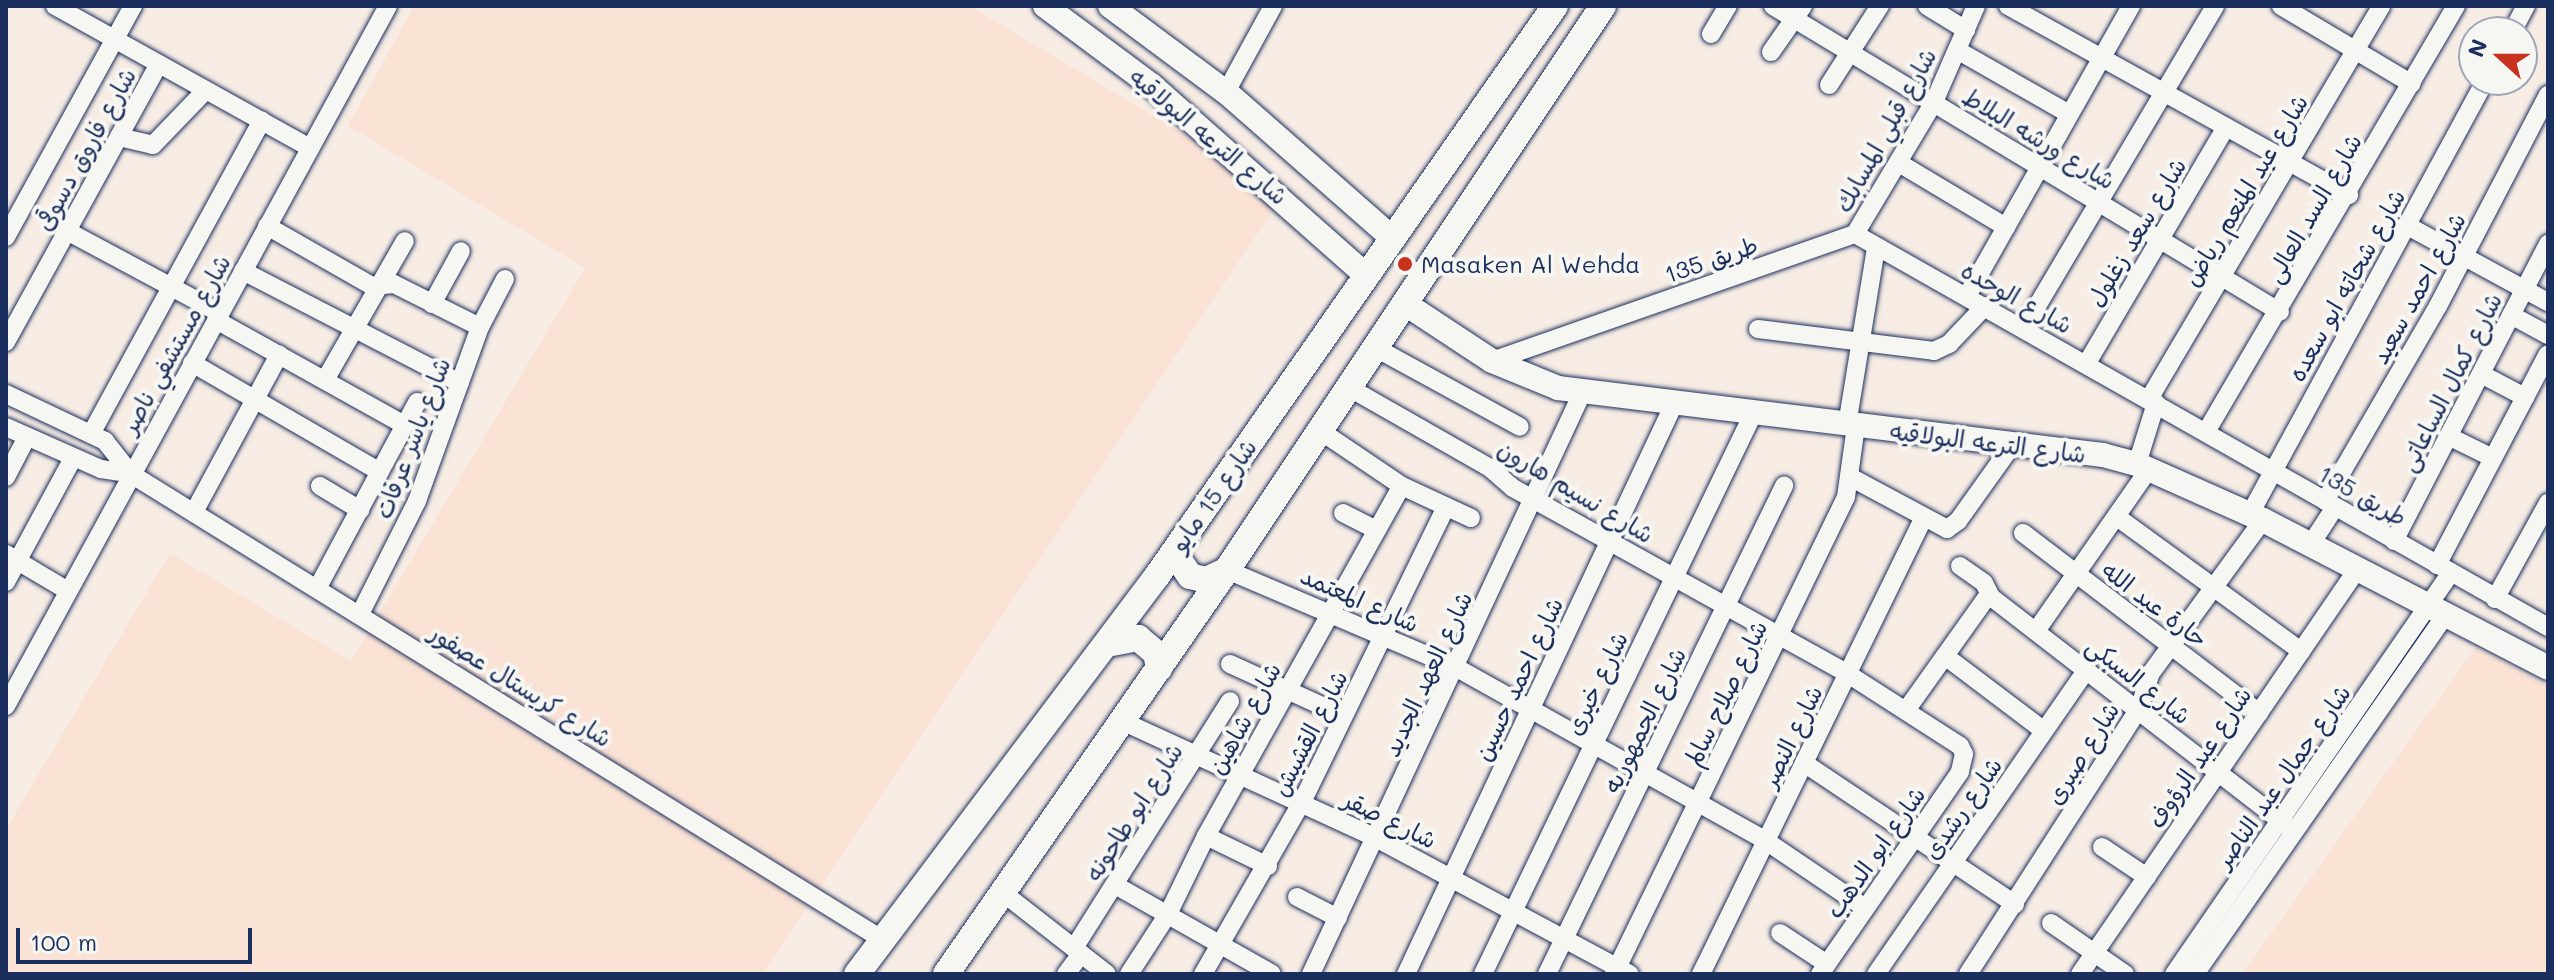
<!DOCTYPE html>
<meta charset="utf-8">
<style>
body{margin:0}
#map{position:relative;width:2554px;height:980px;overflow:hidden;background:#f8ede5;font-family:Mali,"Playpen Sans Arabic",sans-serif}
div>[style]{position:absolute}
.built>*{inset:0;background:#fae2d5}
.roads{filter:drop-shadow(0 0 2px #1b2f5e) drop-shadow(0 0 2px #1b2f5e)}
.minor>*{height:18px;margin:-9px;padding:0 9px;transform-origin:9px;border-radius:9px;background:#f6f6f2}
.tertiary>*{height:24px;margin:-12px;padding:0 12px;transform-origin:12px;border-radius:12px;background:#f6f6f2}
.secondary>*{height:26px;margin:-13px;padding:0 13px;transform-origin:13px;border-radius:13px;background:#f6f6f2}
.dots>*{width:22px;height:22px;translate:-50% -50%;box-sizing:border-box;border:4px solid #f6f6f2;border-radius:50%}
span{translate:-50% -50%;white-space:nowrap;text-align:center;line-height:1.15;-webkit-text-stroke:8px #f6f6f2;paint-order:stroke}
.street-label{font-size:24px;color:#1b2f5e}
.poi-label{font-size:24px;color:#1b2f5e}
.left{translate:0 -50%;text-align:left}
.frame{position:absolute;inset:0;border:8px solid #1b2f5e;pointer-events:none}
.north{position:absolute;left:2458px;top:16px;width:80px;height:80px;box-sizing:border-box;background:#f6f6f2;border:2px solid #9ea6b7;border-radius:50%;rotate:291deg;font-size:22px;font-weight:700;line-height:32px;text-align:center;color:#1b2f5e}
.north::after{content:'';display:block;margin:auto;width:28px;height:36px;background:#c8321e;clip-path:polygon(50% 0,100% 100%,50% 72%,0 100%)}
.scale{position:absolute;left:16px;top:928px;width:236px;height:36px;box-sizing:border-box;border:4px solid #1b2f5e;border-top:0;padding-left:10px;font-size:24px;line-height:28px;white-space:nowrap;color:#1b2f5e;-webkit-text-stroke:6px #f6f6f2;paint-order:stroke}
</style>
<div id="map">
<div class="built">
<div style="clip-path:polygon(414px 6px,970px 6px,1284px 194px,763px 974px,6px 974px,6px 829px,170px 553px,351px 661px,585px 268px,348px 126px)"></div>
<div style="clip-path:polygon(2475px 648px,2548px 685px,2548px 974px,2242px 974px)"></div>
</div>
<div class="roads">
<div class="minor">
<div style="left:55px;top:6px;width:292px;rotate:29.1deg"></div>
<div style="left:1773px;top:6px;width:592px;rotate:31.11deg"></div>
<div style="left:1927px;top:6px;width:46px;rotate:31.6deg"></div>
<div style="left:2008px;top:6px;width:390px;rotate:29deg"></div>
<div style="left:2281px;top:6px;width:152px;rotate:30.8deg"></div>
<div style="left:2512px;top:32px;width:30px;rotate:-62deg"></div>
<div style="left:1711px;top:34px;width:33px;rotate:-59deg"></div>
<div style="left:1957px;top:50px;width:129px;rotate:29.7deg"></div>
<div style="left:1771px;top:52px;width:56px;rotate:-55.2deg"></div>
<div style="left:1829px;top:85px;width:94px;rotate:-57.2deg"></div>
<div style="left:1226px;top:92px;width:98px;rotate:-61.3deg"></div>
<div style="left:119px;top:137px;width:35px;rotate:13deg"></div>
<div style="left:153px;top:145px;width:76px;rotate:-46.1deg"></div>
<div style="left:1899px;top:163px;width:125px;rotate:30.9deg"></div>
<div style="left:2406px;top:225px;width:162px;rotate:28.5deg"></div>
<div style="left:267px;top:226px;width:121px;rotate:29.7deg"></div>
<div style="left:372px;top:286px;width:22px;rotate:-5deg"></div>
<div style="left:394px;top:284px;width:96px;rotate:26.6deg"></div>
<div style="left:67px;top:231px;width:174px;rotate:28.2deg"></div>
<div style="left:1855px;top:234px;width:797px;rotate:29.56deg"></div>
<div style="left:1855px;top:234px;width:154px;rotate:-59.1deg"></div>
<div style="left:1934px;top:102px;width:105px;rotate:-66.4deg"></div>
<div style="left:6px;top:237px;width:264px;rotate:-61.2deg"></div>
<div style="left:243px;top:271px;width:244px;rotate:27.3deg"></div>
<div style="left:1967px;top:296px;width:333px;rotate:-60.5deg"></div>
<div style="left:432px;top:304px;width:60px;rotate:-61.3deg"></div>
<div style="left:2511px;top:315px;width:42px;rotate:28.4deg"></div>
<div style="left:216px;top:320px;width:216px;rotate:29.1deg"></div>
<div style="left:2024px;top:328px;width:374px;rotate:-59.3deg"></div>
<div style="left:1758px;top:329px;width:177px;rotate:7.1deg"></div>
<div style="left:1934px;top:351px;width:17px;rotate:-25deg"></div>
<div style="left:1949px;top:344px;width:52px;rotate:-46.5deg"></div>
<div style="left:6px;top:342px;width:317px;rotate:-61.2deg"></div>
<div style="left:1374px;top:347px;width:166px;rotate:28.7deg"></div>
<div style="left:1492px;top:361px;width:385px;rotate:-19.3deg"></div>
<div style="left:192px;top:363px;width:217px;rotate:30.1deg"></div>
<div style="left:2087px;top:363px;width:274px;rotate:-59.5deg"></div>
<div style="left:2481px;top:374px;width:50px;rotate:27.6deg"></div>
<div style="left:325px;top:380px;width:160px;rotate:-60.1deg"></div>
<div style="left:1348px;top:387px;width:163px;rotate:29.7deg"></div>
<div style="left:1490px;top:468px;width:30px;rotate:41deg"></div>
<div style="left:1513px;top:488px;width:383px;rotate:29deg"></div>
<div style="left:1848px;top:674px;width:133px;rotate:32.7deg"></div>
<div style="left:1960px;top:746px;width:9px;rotate:63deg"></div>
<div style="left:1964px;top:754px;width:18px;rotate:103deg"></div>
<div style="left:1960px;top:772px;width:246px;rotate:124.7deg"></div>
<div style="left:6px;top:394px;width:110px;rotate:25.4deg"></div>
<div style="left:105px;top:441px;width:42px;rotate:51.8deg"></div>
<div style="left:2149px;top:399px;width:456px;rotate:-59.4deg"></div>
<div style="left:1847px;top:425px;width:180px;rotate:-80.7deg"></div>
<div style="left:6px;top:427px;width:104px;rotate:23.9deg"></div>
<div style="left:101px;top:469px;width:30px;rotate:9deg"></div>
<div style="left:131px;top:474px;width:885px;rotate:31.79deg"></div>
<div style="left:1319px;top:430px;width:100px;rotate:34deg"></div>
<div style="left:1402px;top:486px;width:76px;rotate:24.9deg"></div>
<div style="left:2206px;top:432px;width:494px;rotate:-59.6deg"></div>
<div style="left:91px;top:434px;width:357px;rotate:-61.4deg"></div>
<div style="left:2448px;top:436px;width:50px;rotate:26.1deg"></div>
<div style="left:2137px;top:464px;width:64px;rotate:-72.7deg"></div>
<div style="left:6px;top:477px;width:45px;rotate:-62.3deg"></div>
<div style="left:1852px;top:478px;width:108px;rotate:28.2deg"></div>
<div style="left:1947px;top:529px;width:14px;rotate:-36deg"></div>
<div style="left:1958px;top:521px;width:95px;rotate:-54.5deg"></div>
<div style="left:320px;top:486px;width:47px;rotate:31deg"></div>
<div style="left:2325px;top:501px;width:225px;rotate:-59.9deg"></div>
<div style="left:2438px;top:306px;width:238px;rotate:-62.5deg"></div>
<div style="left:194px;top:512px;width:179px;rotate:-61.6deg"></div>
<div style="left:1343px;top:513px;width:38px;rotate:27deg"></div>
<div style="left:2250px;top:514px;width:494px;rotate:-61.5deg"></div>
<div style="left:2117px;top:517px;width:228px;rotate:36.1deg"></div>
<div style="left:2023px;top:533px;width:297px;rotate:37.3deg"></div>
<div style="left:2394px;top:541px;width:335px;rotate:-62.6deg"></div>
<div style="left:2311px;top:544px;width:44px;rotate:-57deg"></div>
<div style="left:6px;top:554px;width:72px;rotate:30.8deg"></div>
<div style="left:2437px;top:565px;width:238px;rotate:-62.3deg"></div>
<div style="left:1960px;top:566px;width:29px;rotate:35deg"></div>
<div style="left:1984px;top:583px;width:16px;rotate:63deg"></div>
<div style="left:1991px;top:597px;width:374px;rotate:37.7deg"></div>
<div style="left:1227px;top:570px;width:250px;rotate:23.1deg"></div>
<div style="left:1457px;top:668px;width:354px;rotate:29.2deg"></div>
<div style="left:1766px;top:841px;width:120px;rotate:34.1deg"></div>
<div style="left:6px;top:582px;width:141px;rotate:-61.6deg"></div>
<div style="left:318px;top:587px;width:210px;rotate:-61.8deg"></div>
<div style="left:2495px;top:599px;width:110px;rotate:-61.1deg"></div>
<div style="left:360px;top:614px;width:127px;rotate:-63.2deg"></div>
<div style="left:417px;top:501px;width:185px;rotate:-70.1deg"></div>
<div style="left:480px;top:327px;width:54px;rotate:-62.5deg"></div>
<div style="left:2036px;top:631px;width:198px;rotate:-55.1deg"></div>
<div style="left:1945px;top:656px;width:124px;rotate:37.1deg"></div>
<div style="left:1230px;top:664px;width:125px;rotate:24.5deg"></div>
<div style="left:6px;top:706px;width:797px;rotate:-61.38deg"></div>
<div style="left:1907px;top:709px;width:141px;rotate:-54.5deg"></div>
<div style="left:1122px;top:721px;width:280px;rotate:24.7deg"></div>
<div style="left:1376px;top:838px;width:288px;rotate:28.2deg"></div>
<div style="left:1804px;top:763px;width:254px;rotate:33.8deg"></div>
<div style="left:1206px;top:836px;width:69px;rotate:25.8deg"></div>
<div style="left:2102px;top:847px;width:54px;rotate:33.7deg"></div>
<div style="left:1115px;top:885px;width:180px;rotate:29.5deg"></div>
<div style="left:1002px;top:892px;width:133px;rotate:38deg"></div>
<div style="left:1297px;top:897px;width:46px;rotate:27.1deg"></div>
<div style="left:2051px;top:923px;width:90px;rotate:34.6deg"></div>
<div style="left:1780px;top:933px;width:56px;rotate:33.4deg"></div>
<div style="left:1074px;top:948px;width:292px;rotate:-57.7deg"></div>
<div style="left:1066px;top:974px;width:25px;rotate:-53deg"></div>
<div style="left:1129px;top:974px;width:72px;rotate:-57deg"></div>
<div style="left:1168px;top:914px;width:87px;rotate:-64deg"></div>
<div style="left:1206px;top:836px;width:401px;rotate:-60.8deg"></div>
<div style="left:1203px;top:974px;width:198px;rotate:-60.1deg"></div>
<div style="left:1302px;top:802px;width:328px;rotate:-64deg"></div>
<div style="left:1311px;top:974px;width:641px;rotate:-64.99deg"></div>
<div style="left:1406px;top:974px;width:630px;rotate:-64.82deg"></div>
<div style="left:1483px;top:974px;width:622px;rotate:-64.26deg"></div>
<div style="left:1547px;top:974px;width:543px;rotate:-64.1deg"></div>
<div style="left:1614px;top:974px;width:530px;rotate:-64.06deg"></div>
<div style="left:1846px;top:497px;width:72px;rotate:-82deg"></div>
<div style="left:1701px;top:974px;width:506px;rotate:-63.99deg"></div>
<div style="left:1876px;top:974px;width:371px;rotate:-55.3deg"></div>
<div style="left:1968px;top:974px;width:315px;rotate:-57.2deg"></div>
<div style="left:2139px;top:709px;width:38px;rotate:-72deg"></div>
<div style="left:2151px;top:673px;width:190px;rotate:-53.8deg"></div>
<div style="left:2080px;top:974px;width:492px;rotate:-55.6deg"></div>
<div style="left:2174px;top:974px;width:487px;rotate:-55.4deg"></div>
<div style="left:2195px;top:974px;width:437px;rotate:-55.1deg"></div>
</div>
<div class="tertiary">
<div style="left:1045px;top:6px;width:132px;rotate:36.7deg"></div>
<div style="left:1151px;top:85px;width:287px;rotate:41.5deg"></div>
<div style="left:1110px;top:6px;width:144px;rotate:36.6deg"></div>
<div style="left:1226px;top:92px;width:221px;rotate:41.3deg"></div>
<div style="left:1404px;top:303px;width:105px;rotate:33.4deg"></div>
<div style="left:1492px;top:361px;width:71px;rotate:22.2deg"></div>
<div style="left:1558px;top:388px;width:549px;rotate:7.01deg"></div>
<div style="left:2103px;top:455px;width:35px;rotate:15deg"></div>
<div style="left:2137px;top:464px;width:138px;rotate:24deg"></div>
<div style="left:2263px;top:520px;width:321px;rotate:27.4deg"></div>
</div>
<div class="secondary">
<div style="left:1174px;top:553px;width:28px;rotate:55deg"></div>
<div style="left:1190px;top:576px;width:16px;rotate:14deg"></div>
<div style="left:1206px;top:580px;width:23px;rotate:-25deg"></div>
<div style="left:1107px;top:644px;width:32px;rotate:-11deg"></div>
<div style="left:1138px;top:638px;width:23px;rotate:40deg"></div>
<div style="left:1156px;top:653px;width:16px;rotate:79deg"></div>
<div style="left:857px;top:974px;width:498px;rotate:-53deg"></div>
<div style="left:1157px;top:576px;width:695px;rotate:-55.08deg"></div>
<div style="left:946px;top:974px;width:492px;rotate:-55.2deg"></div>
<div style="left:1227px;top:570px;width:678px;rotate:-56.31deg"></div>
</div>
</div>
<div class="dots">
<div style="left:1405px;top:264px;background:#c8321e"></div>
</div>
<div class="street-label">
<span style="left:1885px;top:130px;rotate:-61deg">شارع قبلي المسابك</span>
<span style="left:1209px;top:136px;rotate:40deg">شارع الترعه البولاقيه</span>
<span style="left:2039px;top:138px;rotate:31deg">شارع ورشه البلاط</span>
<span style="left:85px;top:149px;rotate:-61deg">شارع فاروق دسوقى</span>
<span style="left:2245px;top:190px;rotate:-59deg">شارع عبد المنعم رياض</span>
<span style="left:2313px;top:208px;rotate:-60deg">شارع السد العالى</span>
<span style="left:2136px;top:232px;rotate:-59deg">شارع سعد زغلول</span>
<span style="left:1711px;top:259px;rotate:-19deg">طريق 135</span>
<span style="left:2346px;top:285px;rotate:-61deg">شارع شحاته ابو سعده</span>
<span style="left:2418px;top:288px;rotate:-61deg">شارع احمد سعيد</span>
<span style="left:2017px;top:297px;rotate:29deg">شارع الوحده</span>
<span style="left:175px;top:344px;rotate:-61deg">شارع مستشفي ناصر</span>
<span style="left:2450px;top:382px;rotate:-63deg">شارع كمال الساعاتى</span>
<span style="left:412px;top:438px;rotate:-69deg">شارع ياسر عرفات</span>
<span style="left:1988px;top:442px;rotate:7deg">شارع الترعه البولاقيه</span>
<span style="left:1576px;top:491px;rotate:31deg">شارع نسيم هارون</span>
<span style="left:1213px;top:495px;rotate:-55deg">شارع 15 مايو</span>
<span style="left:2363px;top:495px;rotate:30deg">طريق 135</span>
<span style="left:1360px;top:599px;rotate:24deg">شارع المعتمد</span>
<span style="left:2155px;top:604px;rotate:37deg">حارة عبد الله</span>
<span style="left:1427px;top:674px;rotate:-65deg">شارع العهد الجديد</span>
<span style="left:1518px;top:679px;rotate:-65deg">شارع احمد حسين</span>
<span style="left:2139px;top:680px;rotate:38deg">شارع السبكى</span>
<span style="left:1596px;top:683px;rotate:-64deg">شارع خيرى</span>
<span style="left:521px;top:685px;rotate:32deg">شارع كريستال عصفور</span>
<span style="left:1725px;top:693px;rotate:-64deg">شارع صلاح سالم</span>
<span style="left:1244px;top:718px;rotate:-61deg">شارع شاهين</span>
<span style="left:1644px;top:720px;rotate:-64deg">شارع الجمهوريه</span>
<span style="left:1309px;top:733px;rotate:-63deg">شارع القشيش</span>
<span style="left:1791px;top:736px;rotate:-64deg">شارع النصر</span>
<span style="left:2082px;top:753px;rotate:-58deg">شارع صبرى</span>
<span style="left:2199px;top:757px;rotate:-56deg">شارع عبد الرؤوف</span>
<span style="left:2282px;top:776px;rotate:-55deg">شارع جمال عبد الناصر</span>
<span style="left:1962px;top:808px;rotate:-55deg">شارع رشدى</span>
<span style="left:1133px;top:812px;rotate:-57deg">شارع ابو طاحونه</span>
<span style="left:1390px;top:819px;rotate:26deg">شارع صقر</span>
<span style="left:1875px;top:852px;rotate:-55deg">شارع ابو الدهب</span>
</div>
<div class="poi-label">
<span class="left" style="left:1421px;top:264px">Masaken Al Wehda</span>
</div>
<div class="frame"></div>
<div class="north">N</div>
<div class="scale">100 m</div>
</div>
